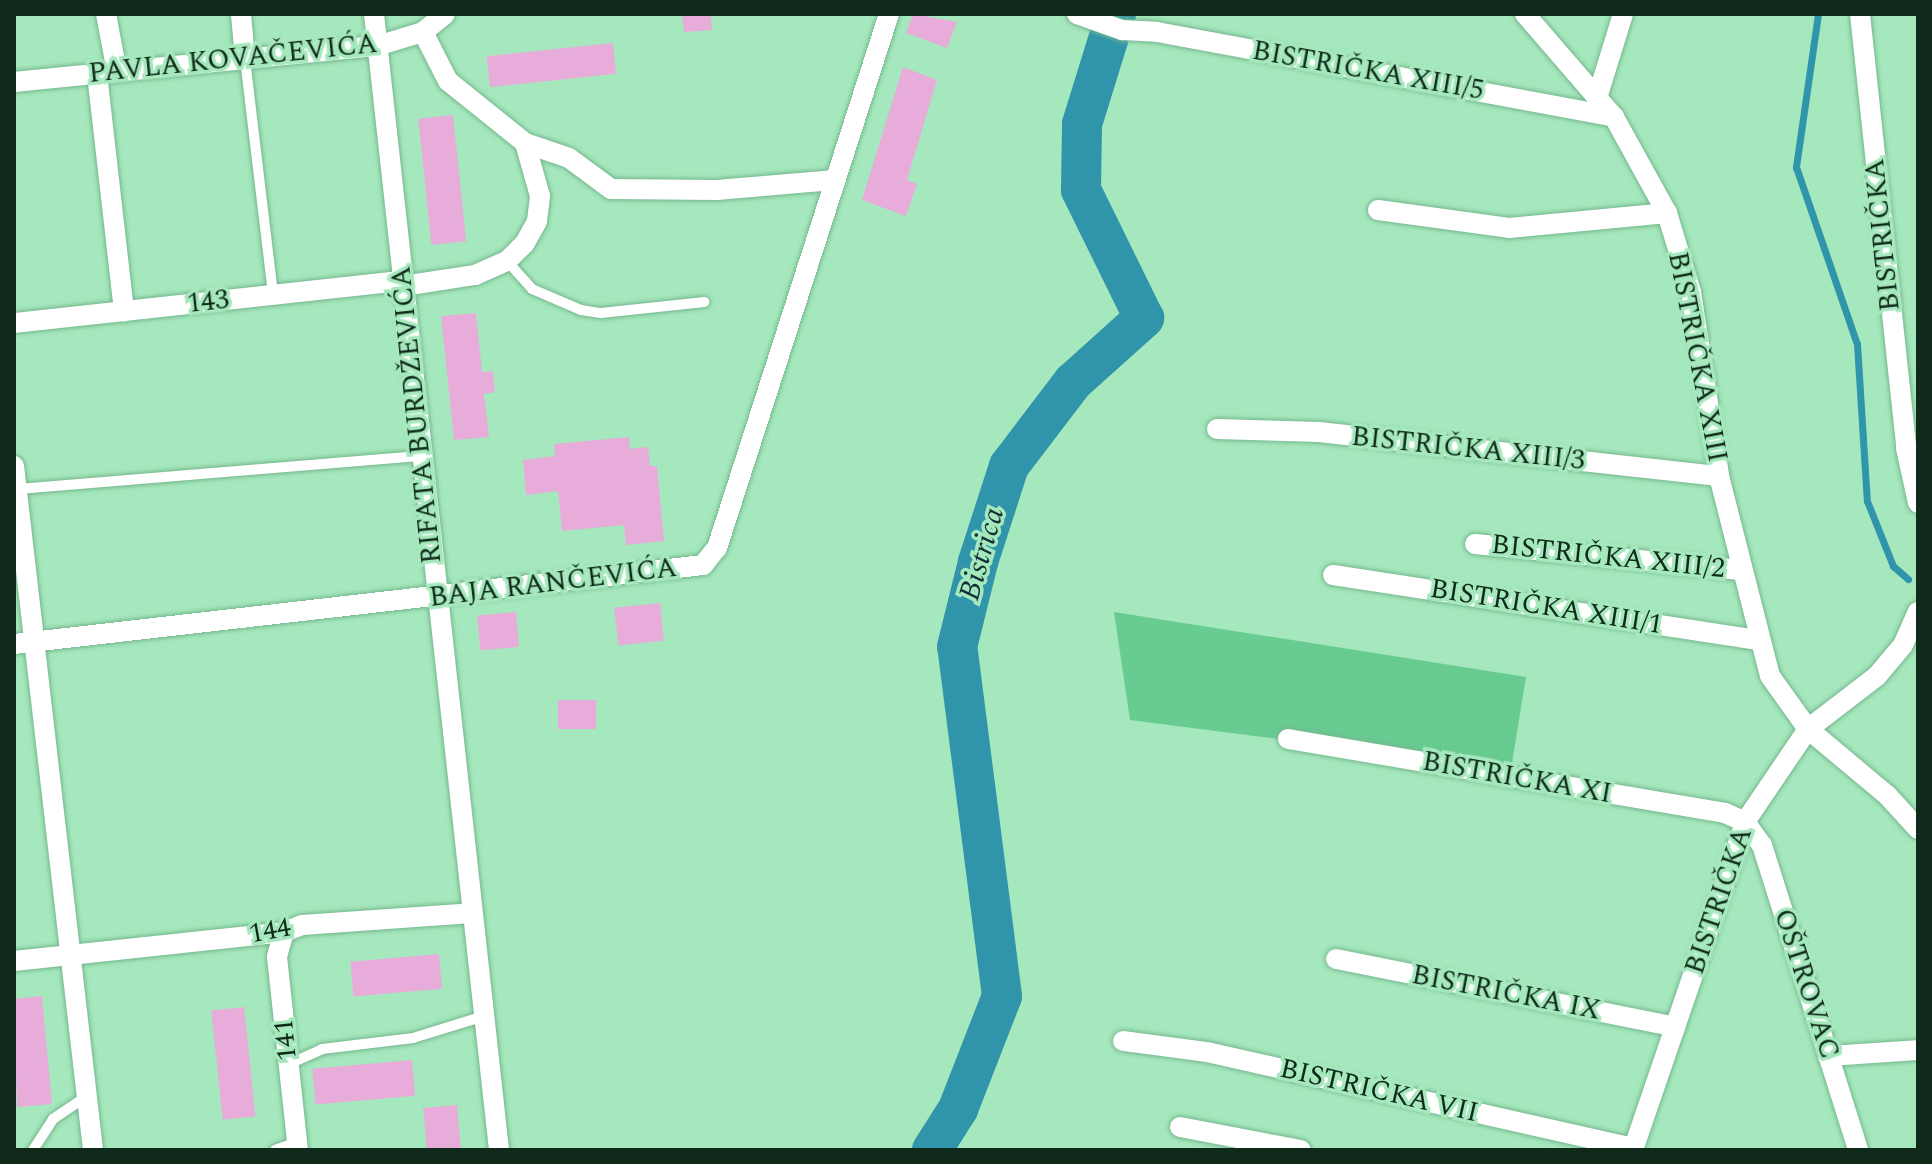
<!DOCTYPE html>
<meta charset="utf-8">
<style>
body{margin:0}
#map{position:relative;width:1932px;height:1164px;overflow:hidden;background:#a6e8bd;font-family:Spectral,serif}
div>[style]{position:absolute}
.green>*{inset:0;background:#68cb90}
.stream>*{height:7px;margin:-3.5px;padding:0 3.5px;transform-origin:3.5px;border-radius:3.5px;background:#3095ab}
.river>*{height:40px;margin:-20px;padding:0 20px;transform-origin:20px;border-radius:20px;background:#3095ab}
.building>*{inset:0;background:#e7acd9;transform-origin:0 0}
.roads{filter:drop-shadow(0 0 2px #76b78e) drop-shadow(0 0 2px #76b78e)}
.lane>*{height:10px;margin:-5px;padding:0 5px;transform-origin:5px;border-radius:5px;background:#fff}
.street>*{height:20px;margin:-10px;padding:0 10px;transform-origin:10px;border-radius:10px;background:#fff}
span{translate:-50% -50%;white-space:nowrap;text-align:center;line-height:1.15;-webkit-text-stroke:7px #a6e8bd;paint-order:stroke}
.street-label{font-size:28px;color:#0f2a1a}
.water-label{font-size:30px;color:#123037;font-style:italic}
.frame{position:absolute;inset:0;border:16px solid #0f2a1a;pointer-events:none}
</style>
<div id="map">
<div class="green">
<div style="clip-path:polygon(1114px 612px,1526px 677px,1511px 769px,1130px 720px)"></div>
</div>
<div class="stream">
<div style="left:1818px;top:14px;width:155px;rotate:98.2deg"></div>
<div style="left:1796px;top:167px;width:187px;rotate:71deg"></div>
<div style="left:1857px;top:344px;width:157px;rotate:86.4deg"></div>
<div style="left:1867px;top:501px;width:70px;rotate:68.2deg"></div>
<div style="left:1893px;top:566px;width:20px;rotate:41deg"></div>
</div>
<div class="river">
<div style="left:932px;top:1150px;width:49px;rotate:-57.6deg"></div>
<div style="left:958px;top:1109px;width:121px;rotate:-68.7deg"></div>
<div style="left:1002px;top:996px;width:352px;rotate:-97.3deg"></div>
<div style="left:957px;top:647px;width:88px;rotate:-76.1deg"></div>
<div style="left:978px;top:562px;width:101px;rotate:-72.1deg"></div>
<div style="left:1009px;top:466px;width:106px;rotate:-52.7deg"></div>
<div style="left:1073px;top:382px;width:96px;rotate:-42deg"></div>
<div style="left:1144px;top:318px;width:143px;rotate:-116.2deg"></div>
<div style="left:1081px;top:190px;width:66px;rotate:-89.1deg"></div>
<div style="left:1082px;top:124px;width:115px;rotate:-72.8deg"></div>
</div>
<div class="building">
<div style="clip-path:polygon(682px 14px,711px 14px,712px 30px,684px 32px)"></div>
<div style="clip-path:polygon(913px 14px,957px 22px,947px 48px,906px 33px)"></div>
<div style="left:613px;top:43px;width:31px;height:127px;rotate:84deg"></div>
<div style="clip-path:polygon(903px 67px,937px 80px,907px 180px,917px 184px,906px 216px,862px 200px)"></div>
<div style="left:453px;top:115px;width:127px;height:35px;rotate:84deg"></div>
<div style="clip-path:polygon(476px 313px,482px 372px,493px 371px,495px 392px,484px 394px,489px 437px,454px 440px,441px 316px)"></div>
<div style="clip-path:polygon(629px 437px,630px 449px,648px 447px,650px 466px,657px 466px,664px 541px,626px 545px,624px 525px,562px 531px,558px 491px,526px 495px,523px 460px,555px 456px,554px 444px)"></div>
<div style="left:660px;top:603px;width:38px;height:46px;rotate:84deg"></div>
<div style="left:516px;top:612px;width:35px;height:39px;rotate:85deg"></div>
<div style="left:558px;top:700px;width:38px;height:29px"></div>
<div style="left:439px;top:954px;width:35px;height:89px;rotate:85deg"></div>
<div style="clip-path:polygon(42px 996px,52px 1104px,17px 1107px,14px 999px)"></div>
<div style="left:244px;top:1007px;width:110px;height:33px;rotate:84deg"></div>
<div style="left:412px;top:1060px;width:36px;height:100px;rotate:85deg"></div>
<div style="left:457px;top:1105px;width:45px;height:34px;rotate:85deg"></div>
</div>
<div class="roads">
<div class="lane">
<div style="left:245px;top:59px;width:238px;rotate:83.2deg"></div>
<div style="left:507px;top:261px;width:38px;rotate:48deg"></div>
<div style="left:532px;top:289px;width:53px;rotate:23.2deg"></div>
<div style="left:581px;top:310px;width:20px;rotate:9deg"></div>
<div style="left:601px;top:313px;width:104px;rotate:-6.1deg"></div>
<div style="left:17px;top:489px;width:405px;rotate:-4.7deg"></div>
<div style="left:289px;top:1064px;width:36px;rotate:-24deg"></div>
<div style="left:322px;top:1049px;width:92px;rotate:-6.9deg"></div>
<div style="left:413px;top:1038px;width:74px;rotate:-17.2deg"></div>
<div style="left:33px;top:1150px;width:37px;rotate:-57deg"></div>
<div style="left:53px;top:1119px;width:40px;rotate:-34deg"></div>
<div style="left:275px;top:1150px;width:23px;rotate:-20deg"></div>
</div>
<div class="street">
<div style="left:106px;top:14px;width:59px;rotate:79.3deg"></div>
<div style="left:241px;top:14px;width:45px;rotate:84.9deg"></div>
<div style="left:374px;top:14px;width:1143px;rotate:83.72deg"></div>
<div style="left:1077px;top:14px;width:48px;rotate:19.6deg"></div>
<div style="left:1122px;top:30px;width:35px;rotate:3deg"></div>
<div style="left:1157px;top:32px;width:465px;rotate:10.5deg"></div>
<div style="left:1525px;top:14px;width:136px;rotate:49.2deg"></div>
<div style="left:1614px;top:117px;width:110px;rotate:61.1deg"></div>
<div style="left:1667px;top:213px;width:83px;rotate:73.1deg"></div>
<div style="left:1691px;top:292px;width:186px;rotate:81.3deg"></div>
<div style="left:1719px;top:476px;width:206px;rotate:75.7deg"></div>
<div style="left:1770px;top:676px;width:65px;rotate:54.4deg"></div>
<div style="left:1808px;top:729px;width:103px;rotate:39.9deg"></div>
<div style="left:1887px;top:795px;width:46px;rotate:47.6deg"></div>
<div style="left:1860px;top:14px;width:436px;rotate:83.9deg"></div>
<div style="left:1906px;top:448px;width:56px;rotate:77.7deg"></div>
<div style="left:423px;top:32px;width:55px;rotate:63deg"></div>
<div style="left:448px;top:81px;width:99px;rotate:38.8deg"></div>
<div style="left:525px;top:143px;width:46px;rotate:18.8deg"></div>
<div style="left:569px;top:158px;width:52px;rotate:36.4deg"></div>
<div style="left:611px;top:189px;width:106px;rotate:0.5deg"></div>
<div style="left:717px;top:190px;width:116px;rotate:-4.9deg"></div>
<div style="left:97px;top:74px;width:239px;rotate:83.5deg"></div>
<div style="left:14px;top:82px;width:365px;rotate:-5.7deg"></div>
<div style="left:377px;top:46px;width:48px;rotate:-16.9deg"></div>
<div style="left:423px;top:32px;width:28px;rotate:-39deg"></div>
<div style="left:1597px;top:98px;width:88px;rotate:-72.8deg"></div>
<div style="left:1378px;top:210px;width:132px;rotate:7.8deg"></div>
<div style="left:1509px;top:228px;width:159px;rotate:-5.4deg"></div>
<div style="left:403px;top:286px;width:73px;rotate:-8.7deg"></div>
<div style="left:475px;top:275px;width:35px;rotate:-24deg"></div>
<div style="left:507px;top:261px;width:25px;rotate:-45deg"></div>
<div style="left:525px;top:243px;width:25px;rotate:-61deg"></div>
<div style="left:537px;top:221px;width:25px;rotate:-83deg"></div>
<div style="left:540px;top:196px;width:55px;rotate:-105.8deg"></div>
<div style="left:14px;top:323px;width:390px;rotate:-6.2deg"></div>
<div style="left:1217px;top:429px;width:102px;rotate:1.7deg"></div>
<div style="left:1319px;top:432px;width:402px;rotate:6.3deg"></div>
<div style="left:14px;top:466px;width:689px;rotate:83.41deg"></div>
<div style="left:1475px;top:544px;width:267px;rotate:5.6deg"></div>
<div style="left:1333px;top:575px;width:432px;rotate:8.7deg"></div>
<div style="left:14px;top:644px;width:694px;rotate:-6.54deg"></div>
<div style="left:703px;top:565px;width:22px;rotate:-51deg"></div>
<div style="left:717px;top:548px;width:561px;rotate:-72.15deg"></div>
<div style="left:1288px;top:739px;width:443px;rotate:9.6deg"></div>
<div style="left:1725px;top:813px;width:22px;rotate:24deg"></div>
<div style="left:1745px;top:822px;width:29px;rotate:54deg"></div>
<div style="left:1762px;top:845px;width:320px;rotate:72.5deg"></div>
<div style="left:284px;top:932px;width:26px;rotate:106deg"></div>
<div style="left:277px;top:957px;width:194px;rotate:83.8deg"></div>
<div style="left:1336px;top:959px;width:346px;rotate:11.3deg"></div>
<div style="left:14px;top:961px;width:272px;rotate:-6.1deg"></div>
<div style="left:284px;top:932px;width:19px;rotate:-21deg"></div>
<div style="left:302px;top:925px;width:170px;rotate:-4deg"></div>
<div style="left:1123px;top:1041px;width:85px;rotate:7.5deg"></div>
<div style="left:1207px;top:1052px;width:438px;rotate:12.7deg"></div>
<div style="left:1828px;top:1056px;width:90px;rotate:-3.8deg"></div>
<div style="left:1180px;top:1127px;width:123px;rotate:10.8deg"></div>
<div style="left:1633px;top:1150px;width:347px;rotate:-71.1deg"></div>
<div style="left:1745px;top:822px;width:112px;rotate:-55.9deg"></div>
<div style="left:1808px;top:729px;width:87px;rotate:-37.5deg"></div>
<div style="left:1877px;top:676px;width:40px;rotate:-50deg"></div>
<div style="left:1903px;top:645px;width:36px;rotate:-66deg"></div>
</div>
</div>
<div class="street-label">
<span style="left:233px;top:59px;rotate:-6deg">PAVLA KOVAČEVIĆA</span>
<span style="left:1368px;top:71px;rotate:10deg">BISTRIČKA XIII/5</span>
<span style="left:1883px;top:235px;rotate:-96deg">BISTRIČKA</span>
<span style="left:208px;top:302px;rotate:-6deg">143</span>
<span style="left:1697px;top:357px;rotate:79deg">BISTRIČKA XIII</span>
<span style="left:417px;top:415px;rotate:-96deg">RIFATA BURDŽEVIĆA</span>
<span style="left:1468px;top:449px;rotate:6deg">BISTRIČKA XIII/3</span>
<span style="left:1608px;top:557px;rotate:6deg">BISTRIČKA XIII/2</span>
<span style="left:553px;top:583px;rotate:-7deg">BAJA RANČEVIĆA</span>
<span style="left:1546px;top:607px;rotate:9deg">BISTRIČKA XIII/1</span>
<span style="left:1517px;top:778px;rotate:10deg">BISTRIČKA XI</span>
<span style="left:1719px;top:901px;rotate:-71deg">BISTRIČKA</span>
<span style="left:270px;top:931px;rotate:-10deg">144</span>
<span style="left:1806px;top:984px;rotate:72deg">OŠTROVAC</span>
<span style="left:1506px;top:993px;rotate:11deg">BISTRIČKA IX</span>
<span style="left:286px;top:1040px;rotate:-96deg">141</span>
<span style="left:1379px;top:1091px;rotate:13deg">BISTRIČKA VII</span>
</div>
<div class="water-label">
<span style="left:982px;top:554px;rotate:-74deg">Bistrica</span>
</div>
<div class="frame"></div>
</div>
